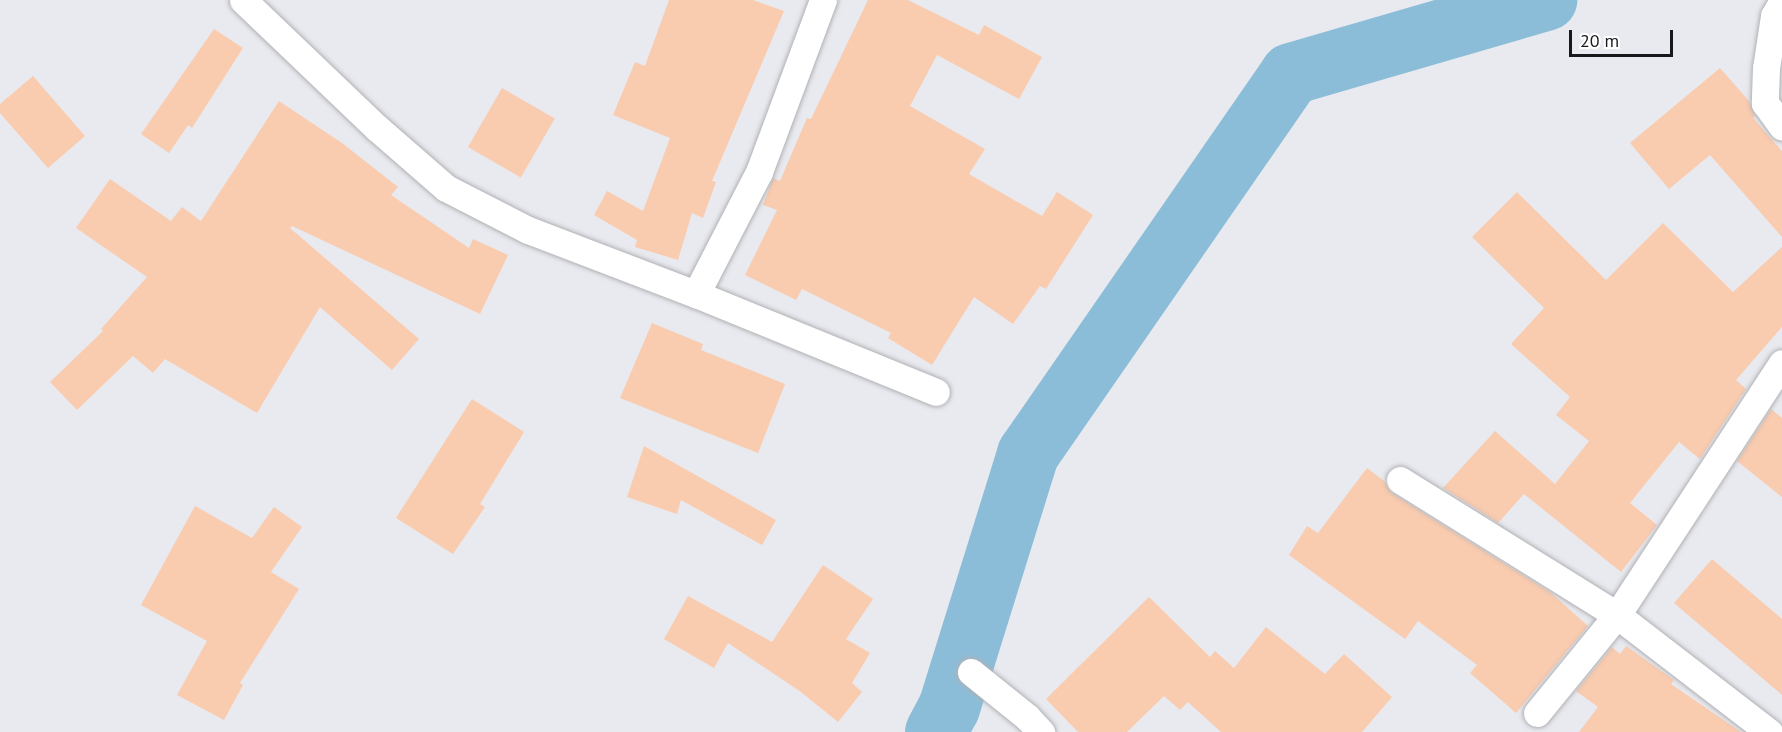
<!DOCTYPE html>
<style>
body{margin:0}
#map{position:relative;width:1782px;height:732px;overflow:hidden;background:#e9eaef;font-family:"PT Sans",sans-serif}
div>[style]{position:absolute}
.river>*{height:62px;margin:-31px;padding:0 31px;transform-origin:31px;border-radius:31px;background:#8cbdd8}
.building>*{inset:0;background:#f9cbaf;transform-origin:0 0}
.roads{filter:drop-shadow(0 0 2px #b0b1b5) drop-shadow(0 0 2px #b0b1b5)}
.street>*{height:27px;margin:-13.5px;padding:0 13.5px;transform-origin:13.5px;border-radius:13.5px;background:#fff}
span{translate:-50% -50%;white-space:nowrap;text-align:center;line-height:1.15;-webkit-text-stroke:4.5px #fff;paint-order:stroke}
.scale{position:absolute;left:1569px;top:30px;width:104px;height:27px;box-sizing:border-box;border:3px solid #18191a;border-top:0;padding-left:8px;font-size:18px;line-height:21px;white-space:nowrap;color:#18191a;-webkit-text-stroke:4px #fff;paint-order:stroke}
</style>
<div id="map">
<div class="river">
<div style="left:936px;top:732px;width:27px;rotate:-62deg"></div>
<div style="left:949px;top:708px;width:266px;rotate:-72.7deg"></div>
<div style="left:1028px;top:454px;width:462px;rotate:-55.3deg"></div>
<div style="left:1291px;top:74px;width:266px;rotate:-16.2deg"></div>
</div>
<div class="building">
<div style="clip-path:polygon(669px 0,753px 0,784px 11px,712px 181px,716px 182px,703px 218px,692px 213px,678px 260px,635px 247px,637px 240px,594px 215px,607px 191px,643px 211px,670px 138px,613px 115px,635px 62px,645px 66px)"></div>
<div style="clip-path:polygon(868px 0,908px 0,979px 35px,984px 25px,1042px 57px,1019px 99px,937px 55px,910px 106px,985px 149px,969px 174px,1042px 216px,1057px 192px,1093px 215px,1046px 289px,1040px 286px,1013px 324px,974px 297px,932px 365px,888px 338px,891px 333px,802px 289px,796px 300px,745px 275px,777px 210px,763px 205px,773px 178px,780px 181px,807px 118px,811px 119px)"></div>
<div style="clip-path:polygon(214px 29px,243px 48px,192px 128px,188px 125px,169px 153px,141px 134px)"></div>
<div style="clip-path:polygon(1720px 68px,1749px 101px,1755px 116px,1753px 118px,1782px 151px,1782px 237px,1710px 155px,1669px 189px,1630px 143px)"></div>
<div style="clip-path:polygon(33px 76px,85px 136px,48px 168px,0 113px,0 104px)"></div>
<div style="left:502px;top:88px;width:61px;height:68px;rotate:30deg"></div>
<div style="clip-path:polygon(279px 101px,342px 143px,398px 187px,391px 195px,469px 248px,473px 239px,508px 255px,480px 314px,292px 226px,290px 228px,419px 339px,392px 370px,320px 307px,257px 413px,165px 359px,153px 373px,133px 356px,77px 410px,50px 382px,103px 331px,101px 329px,147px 277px,76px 228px,110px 179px,171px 221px,182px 207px,201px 221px)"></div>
<div style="clip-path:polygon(1517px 192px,1606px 280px,1663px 223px,1733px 292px,1782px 247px,1782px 327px,1736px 380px,1746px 389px,1700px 459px,1679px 442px,1630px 503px,1657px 525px,1621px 572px,1524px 494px,1498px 523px,1443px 488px,1495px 431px,1555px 484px,1589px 441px,1556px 415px,1570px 397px,1511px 344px,1544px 308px,1472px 237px)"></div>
<div style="clip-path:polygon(652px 323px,703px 344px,701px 350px,785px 384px,758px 453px,620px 398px)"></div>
<div style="clip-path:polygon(472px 399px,524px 432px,480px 504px,485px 507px,453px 554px,396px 518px)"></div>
<div style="clip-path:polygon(1771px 409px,1782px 418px,1782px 497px,1737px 461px)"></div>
<div style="clip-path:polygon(644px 446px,776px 520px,762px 545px,681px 500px,677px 514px,627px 497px)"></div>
<div style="clip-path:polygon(1367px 468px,1384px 481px,1392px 493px,1550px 592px,1588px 626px,1516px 713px,1470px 673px,1477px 665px,1418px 621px,1405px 639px,1289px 555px,1307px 526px,1318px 533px)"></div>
<div style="clip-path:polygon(195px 506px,252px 538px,274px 507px,302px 527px,271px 572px,299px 589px,240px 683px,243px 685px,224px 720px,177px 695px,207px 641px,141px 605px)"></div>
<div style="clip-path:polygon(1712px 559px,1782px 619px,1782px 695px,1674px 603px)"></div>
<div style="clip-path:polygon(823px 565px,873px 599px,846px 639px,870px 653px,852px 683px,862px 692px,838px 722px,801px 692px,728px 643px,714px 668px,664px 639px,688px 596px,772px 642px)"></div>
<div style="clip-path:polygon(1149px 597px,1210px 657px,1215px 651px,1234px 668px,1266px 627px,1325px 674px,1344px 654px,1392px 697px,1362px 732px,1221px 732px,1188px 702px,1180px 710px,1164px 696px,1127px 732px,1078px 732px,1046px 699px)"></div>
<div style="clip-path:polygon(1626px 646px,1674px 680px,1671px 684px,1741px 732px,1579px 732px,1598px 707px,1576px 691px,1612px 647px,1620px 654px)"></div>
</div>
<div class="roads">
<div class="street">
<div style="left:243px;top:0;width:185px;rotate:43.7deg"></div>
<div style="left:377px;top:128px;width:91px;rotate:41deg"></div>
<div style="left:446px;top:188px;width:92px;rotate:27.1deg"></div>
<div style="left:528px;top:230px;width:180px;rotate:20.9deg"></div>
<div style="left:696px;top:294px;width:259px;rotate:22.2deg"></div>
<div style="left:1782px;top:2px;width:16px;rotate:120deg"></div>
<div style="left:1774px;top:16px;width:53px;rotate:98.7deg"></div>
<div style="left:1766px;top:68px;width:35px;rotate:92deg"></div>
<div style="left:1765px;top:103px;width:29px;rotate:54deg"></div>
<div style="left:696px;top:294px;width:137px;rotate:-62.7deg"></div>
<div style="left:759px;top:172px;width:184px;rotate:-69.6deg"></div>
<div style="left:1400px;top:480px;width:256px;rotate:31.9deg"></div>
<div style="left:1617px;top:615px;width:192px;rotate:37.6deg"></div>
<div style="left:971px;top:672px;width:72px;rotate:38.8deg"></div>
<div style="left:1027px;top:717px;width:21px;rotate:47deg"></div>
<div style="left:1537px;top:713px;width:127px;rotate:-50.8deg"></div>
<div style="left:1617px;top:615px;width:301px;rotate:-56.8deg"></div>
</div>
</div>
<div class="scale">20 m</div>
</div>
